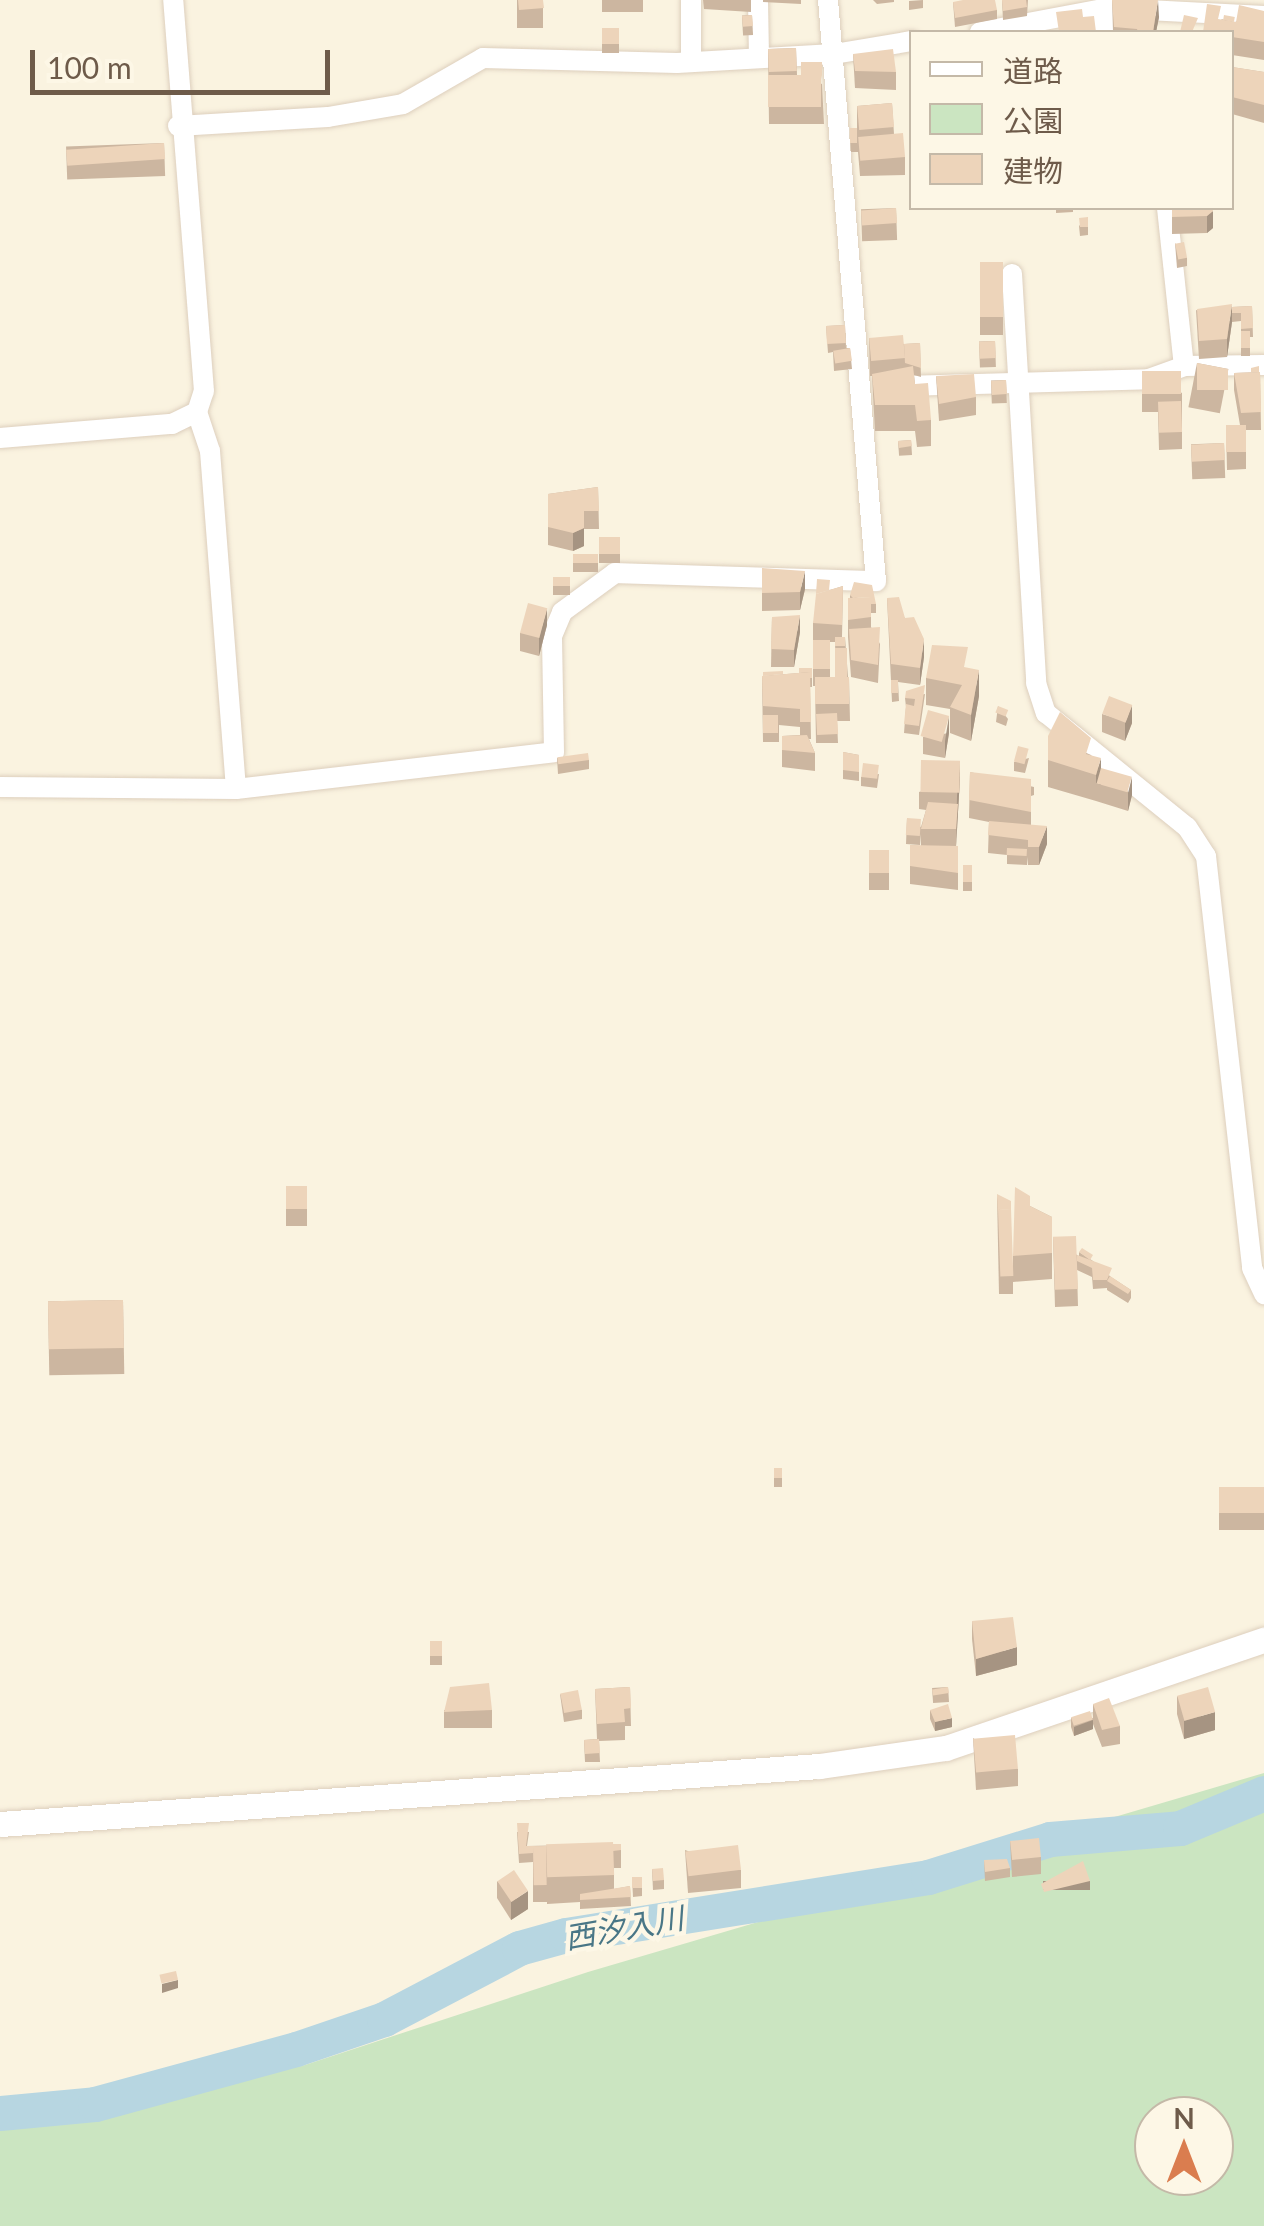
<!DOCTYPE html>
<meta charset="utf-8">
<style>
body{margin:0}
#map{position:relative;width:1264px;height:2226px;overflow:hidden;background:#faf3e0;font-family:Lato,"Noto Sans JP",sans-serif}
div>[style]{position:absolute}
.green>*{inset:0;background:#cbe5c1}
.river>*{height:35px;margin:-17.5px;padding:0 17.5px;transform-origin:17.5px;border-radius:17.5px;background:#b7d6e1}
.roads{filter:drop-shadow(0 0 2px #ddcfbd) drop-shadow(0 0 2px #ddcfbd)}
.minor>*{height:20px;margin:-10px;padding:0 10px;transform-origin:10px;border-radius:10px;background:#fff}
.tertiary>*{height:25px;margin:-12.5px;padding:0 12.5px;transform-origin:12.5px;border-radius:12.5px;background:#fff}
.wall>*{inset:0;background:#ccb6a0;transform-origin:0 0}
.shaded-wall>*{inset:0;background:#a69482;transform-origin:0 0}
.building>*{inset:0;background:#edd4ba;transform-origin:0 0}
span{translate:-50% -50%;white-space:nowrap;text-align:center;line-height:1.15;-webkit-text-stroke:9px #fdf7e6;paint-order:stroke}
.water-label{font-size:30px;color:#497686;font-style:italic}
.legend{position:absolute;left:909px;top:30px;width:325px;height:180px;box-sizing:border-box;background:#fdf7e6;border:2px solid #c4b9a8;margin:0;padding:12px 18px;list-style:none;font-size:30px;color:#6e5b4a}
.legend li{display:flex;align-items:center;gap:20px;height:50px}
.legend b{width:50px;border:2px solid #c4b9a8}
.north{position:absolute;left:1134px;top:2096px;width:100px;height:100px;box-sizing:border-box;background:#fdf7e6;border:2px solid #c4b9a8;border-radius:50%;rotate:0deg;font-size:28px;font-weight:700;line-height:40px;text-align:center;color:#6e5b4a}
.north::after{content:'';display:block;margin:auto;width:35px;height:45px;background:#da7d4f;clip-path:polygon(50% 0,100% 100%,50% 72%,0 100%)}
.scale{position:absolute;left:30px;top:50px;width:300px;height:45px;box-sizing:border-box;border:5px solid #6e5b4a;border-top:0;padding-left:12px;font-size:30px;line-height:35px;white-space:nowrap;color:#6e5b4a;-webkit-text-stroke:8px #fdf7e6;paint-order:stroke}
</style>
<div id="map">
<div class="green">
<div style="clip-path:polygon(evenodd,1264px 1773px,1264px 2226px,0 2226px,0 2114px,302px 2066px,588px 1972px,1264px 1773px,1154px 2116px,1214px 2116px,1214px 2176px,1154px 2176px,1154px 2116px)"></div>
</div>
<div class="river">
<div style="left:0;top:2113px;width:95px;rotate:-5.4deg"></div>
<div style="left:95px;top:2104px;width:208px;rotate:-15.3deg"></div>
<div style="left:296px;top:2049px;width:93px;rotate:-18.8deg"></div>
<div style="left:384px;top:2019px;width:153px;rotate:-27.7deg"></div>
<div style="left:519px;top:1948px;width:49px;rotate:-15.5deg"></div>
<div style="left:566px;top:1935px;width:367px;rotate:-9.1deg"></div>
<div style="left:928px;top:1877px;width:128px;rotate:-17.3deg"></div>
<div style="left:1050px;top:1839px;width:130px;rotate:-4.8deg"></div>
<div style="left:1180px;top:1828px;width:91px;rotate:-22.6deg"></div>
</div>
<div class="roads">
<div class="minor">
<div style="left:758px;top:0;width:58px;rotate:89deg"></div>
<div style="left:1103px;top:9px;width:23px;rotate:88deg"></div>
<div style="left:980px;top:32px;width:130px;rotate:-10.6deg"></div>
<div style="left:1108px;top:8px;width:156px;rotate:2.9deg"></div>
<div style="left:691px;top:62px;width:62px;rotate:-90deg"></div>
<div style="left:178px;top:126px;width:150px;rotate:-3.4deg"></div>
<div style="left:328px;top:117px;width:76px;rotate:-9.8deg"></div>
<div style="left:403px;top:104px;width:92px;rotate:-29.9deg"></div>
<div style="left:483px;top:58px;width:194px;rotate:1.5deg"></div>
<div style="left:677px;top:63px;width:157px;rotate:-3.3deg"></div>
<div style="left:834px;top:54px;width:79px;rotate:-9.5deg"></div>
<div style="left:1167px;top:208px;width:159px;rotate:83.9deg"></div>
<div style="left:1012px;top:274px;width:410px;rotate:86.6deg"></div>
<div style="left:1036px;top:683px;width:32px;rotate:72deg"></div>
<div style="left:1046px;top:713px;width:181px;rotate:39deg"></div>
<div style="left:1187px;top:827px;width:35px;rotate:57deg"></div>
<div style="left:1206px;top:856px;width:415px;rotate:83.6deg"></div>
<div style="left:1252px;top:1268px;width:29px;rotate:65deg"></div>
<div style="left:904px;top:386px;width:245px;rotate:-1.6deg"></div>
<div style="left:1149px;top:379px;width:37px;rotate:-20deg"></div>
<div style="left:1184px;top:366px;width:80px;rotate:-0.7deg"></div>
<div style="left:197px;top:412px;width:41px;rotate:71.6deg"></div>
<div style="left:210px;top:451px;width:339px;rotate:85.6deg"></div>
<div style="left:0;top:438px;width:173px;rotate:-4.7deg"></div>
<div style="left:172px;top:424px;width:28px;rotate:-26deg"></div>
<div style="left:197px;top:412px;width:22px;rotate:-72deg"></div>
<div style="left:204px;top:391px;width:392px;rotate:-94.5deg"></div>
<div style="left:0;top:787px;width:236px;rotate:0.5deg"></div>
<div style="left:236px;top:789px;width:320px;rotate:-6.6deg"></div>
<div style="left:554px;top:752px;width:116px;rotate:-91deg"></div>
<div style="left:552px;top:636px;width:26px;rotate:-67deg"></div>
<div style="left:562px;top:612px;width:66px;rotate:-36.3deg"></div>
<div style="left:615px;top:573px;width:261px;rotate:1.8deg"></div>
<div style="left:876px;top:581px;width:583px;rotate:-94.72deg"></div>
</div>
<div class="tertiary">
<div style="left:0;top:1824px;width:821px;rotate:-4.05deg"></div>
<div style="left:819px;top:1766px;width:128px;rotate:-8.1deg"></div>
<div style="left:946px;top:1748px;width:336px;rotate:-18.8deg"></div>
</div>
</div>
<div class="wall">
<div style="left:517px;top:0;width:26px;height:28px"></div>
<div style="left:602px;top:0;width:41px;height:12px"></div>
<div style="clip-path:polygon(703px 0,751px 0,751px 12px,704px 9px)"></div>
<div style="clip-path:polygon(763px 0,801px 0,801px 4px,763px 2px)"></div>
<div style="clip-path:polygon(873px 0,894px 0,894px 2px,877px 4px)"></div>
<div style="clip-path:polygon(923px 0,923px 8px,909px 10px,909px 1px)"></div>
<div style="clip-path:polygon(996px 0,1028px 0,1027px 16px,1003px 20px,1002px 0)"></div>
<div style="clip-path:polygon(1112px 0,1159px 17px,1156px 32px,1113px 32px)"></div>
<div style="clip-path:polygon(953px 2px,997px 10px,997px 19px,955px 27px)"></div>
<div style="clip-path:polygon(1264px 11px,1264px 60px,1232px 55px,1232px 32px,1221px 19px,1235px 22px)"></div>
<div style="left:752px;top:15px;width:20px;height:10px;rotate:87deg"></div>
<div style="clip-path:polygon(602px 29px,619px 44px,619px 53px,602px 53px)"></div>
<div style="clip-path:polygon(796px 48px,797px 75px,822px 84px,824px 124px,769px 124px,768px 49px)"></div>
<div style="clip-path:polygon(853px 54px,896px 72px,896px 90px,855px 88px)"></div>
<div style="clip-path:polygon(1232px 67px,1264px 72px,1264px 123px,1232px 114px)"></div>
<div style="clip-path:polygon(892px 103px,894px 134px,905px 157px,905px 175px,860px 176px,858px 152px,851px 152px,850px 137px,850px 128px,857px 128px,857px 106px)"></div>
<div style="left:164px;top:143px;width:33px;height:98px;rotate:88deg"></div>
<div style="left:896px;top:208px;width:32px;height:35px;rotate:88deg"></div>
<div style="clip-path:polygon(1056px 208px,1073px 208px,1073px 212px,1056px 213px)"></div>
<div style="clip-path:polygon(1172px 208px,1212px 208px,1213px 228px,1207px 233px,1172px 234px)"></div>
<div style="clip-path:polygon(1088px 217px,1088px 235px,1080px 236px,1079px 226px)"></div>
<div style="clip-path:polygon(1175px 243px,1187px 258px,1187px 266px,1177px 268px)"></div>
<div style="left:980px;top:262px;width:23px;height:73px"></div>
<div style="clip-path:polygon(1252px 306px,1253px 337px,1250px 337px,1250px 356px,1241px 356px,1241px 321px,1232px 322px,1232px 307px)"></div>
<div style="clip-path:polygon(1196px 310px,1232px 322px,1227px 357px,1199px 359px)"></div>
<div style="clip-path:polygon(845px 325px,846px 348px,850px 348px,852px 369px,834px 371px,833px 352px,828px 353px,826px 326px)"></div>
<div style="clip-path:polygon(869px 338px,904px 344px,920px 343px,921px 377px,914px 375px,915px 384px,931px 420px,931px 446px,917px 447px,915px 431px,875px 431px,872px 376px,870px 376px)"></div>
<div style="left:995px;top:341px;width:26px;height:16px;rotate:88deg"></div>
<div style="left:1197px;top:363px;width:32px;height:45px;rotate:11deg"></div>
<div style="clip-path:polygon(1142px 371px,1182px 393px,1182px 449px,1159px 450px,1158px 412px,1142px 412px)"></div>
<div style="clip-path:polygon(1260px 372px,1261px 430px,1246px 430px,1246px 469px,1227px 470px,1226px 426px,1240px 425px,1234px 390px,1234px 373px)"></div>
<div style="clip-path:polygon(936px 376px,976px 397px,976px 415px,939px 421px)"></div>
<div style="left:1006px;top:380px;width:23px;height:15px;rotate:88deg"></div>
<div style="left:911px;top:440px;width:15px;height:13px;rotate:86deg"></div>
<div style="left:1224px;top:443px;width:35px;height:33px;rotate:88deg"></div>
<div style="clip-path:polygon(598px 487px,599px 529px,584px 529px,584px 546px,573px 551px,548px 545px,548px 494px)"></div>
<div style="left:599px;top:537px;width:21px;height:26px"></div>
<div style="left:573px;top:554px;width:25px;height:18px"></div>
<div style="clip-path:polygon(762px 568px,805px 589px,800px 610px,762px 611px)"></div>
<div style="left:553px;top:577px;width:17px;height:18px"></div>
<div style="clip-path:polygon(evenodd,843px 586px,842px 637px,845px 637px,848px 677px,849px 677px,850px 721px,837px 721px,838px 743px,816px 743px,815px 686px,813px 686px,813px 623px,830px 590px,843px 586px,830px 642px,835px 642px,836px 677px,830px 677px,830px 642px)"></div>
<div style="clip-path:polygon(850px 595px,876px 604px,876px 613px,871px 613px,871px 627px,880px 644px,878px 683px,851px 677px,848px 637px,848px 598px,850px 598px)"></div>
<div style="clip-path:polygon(887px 598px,905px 618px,924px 657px,920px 685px,898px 682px,899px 701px,892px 702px)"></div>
<div style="clip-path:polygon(772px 617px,800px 632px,794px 667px,771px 667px)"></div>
<div style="clip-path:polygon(547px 625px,539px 656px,520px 651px,520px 633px)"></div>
<div style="clip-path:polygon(812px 668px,812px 687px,810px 687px,811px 739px,809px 739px,815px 753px,815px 771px,782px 767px,782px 736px,800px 735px,800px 727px,779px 725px,779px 742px,763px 742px,762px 676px,799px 673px)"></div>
<div style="clip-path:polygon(968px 668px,979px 696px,971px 741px,950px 733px,950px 709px,926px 705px,926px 678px)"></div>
<div style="clip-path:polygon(925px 694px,919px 735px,904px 733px,906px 707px,905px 698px)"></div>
<div style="clip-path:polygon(998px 706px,1008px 719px,1006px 726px,996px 722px)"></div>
<div style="clip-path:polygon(1102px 714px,1132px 723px,1125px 741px,1102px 732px)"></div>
<div style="clip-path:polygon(949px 733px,945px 758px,923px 754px,923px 737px)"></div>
<div style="clip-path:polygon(1048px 736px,1091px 755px,1101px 770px,1132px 795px,1128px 811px,1096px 801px,1096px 799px,1096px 801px,1048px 787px)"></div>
<div style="clip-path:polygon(843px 752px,859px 755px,859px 781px,843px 779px)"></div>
<div style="clip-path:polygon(557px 758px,589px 760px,589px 769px,558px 774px)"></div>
<div style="clip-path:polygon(1029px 758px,1025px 773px,1014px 771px,1014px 762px)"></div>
<div style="clip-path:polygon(970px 772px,1034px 787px,1034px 795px,1031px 796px,1031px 825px,1047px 844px,1039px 865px,1028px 865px,1027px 857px,1027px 865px,1007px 864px,1007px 855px,988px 853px,989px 822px,969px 818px)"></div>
<div style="clip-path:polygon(879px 774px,877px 788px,861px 786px,861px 777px)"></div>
<div style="clip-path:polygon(960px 778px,956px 846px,958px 846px,958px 890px,910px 884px,910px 845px,921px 846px,921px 834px,920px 845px,906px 844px,907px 818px,921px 827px,926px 810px,919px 809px,919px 792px)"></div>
<div style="left:869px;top:850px;width:20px;height:40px"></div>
<div style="clip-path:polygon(963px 866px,972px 882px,972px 891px,963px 891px)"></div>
<div style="left:286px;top:1186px;width:21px;height:40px"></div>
<div style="clip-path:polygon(997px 1194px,1013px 1276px,1013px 1294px,999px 1294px)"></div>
<div style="clip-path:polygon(1030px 1206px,1052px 1217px,1052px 1279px,1013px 1282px,1013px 1256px)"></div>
<div style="clip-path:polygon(1053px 1237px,1077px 1255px,1079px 1256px,1079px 1252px,1093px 1261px,1111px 1277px,1131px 1290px,1131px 1298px,1128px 1303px,1107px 1290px,1107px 1287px,1107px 1288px,1093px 1289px,1092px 1277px,1077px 1270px,1078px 1306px,1055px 1307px)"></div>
<div style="left:123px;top:1300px;width:74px;height:75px;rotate:89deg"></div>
<div style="left:774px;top:1468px;width:8px;height:19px"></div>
<div style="left:1264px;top:1487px;width:43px;height:45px;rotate:90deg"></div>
<div style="clip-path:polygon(972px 1621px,1017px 1665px,976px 1676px,972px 1639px)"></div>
<div style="clip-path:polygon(430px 1642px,442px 1656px,442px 1665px,430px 1665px)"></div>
<div style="clip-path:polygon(630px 1687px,631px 1726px,625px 1726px,625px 1740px,599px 1741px,600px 1762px,585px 1762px,584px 1740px,597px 1739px,595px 1689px)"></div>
<div style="left:948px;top:1687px;width:15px;height:16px;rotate:86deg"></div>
<div style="clip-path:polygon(560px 1694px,582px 1710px,582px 1719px,564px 1722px)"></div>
<div style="clip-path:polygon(1177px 1696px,1215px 1730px,1184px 1739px,1177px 1714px)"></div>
<div style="clip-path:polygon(1093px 1704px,1120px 1726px,1120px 1744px,1102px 1747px,1093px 1724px,1093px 1729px,1074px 1736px,1071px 1727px,1071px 1718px,1093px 1718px)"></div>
<div style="left:492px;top:1710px;width:18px;height:48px;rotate:90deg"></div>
<div style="clip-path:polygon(930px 1710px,952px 1727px,935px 1731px,930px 1719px)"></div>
<div style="clip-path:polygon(973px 1738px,1018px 1769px,1018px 1786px,976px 1790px)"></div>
<div style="clip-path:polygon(517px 1832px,529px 1832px,527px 1846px,621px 1844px,621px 1868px,614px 1868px,614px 1889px,630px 1886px,631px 1906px,580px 1909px,580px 1902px,547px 1904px,547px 1891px,547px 1902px,533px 1902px,533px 1862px,519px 1863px)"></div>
<div style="clip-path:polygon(1010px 1841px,1041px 1857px,1041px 1874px,1012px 1877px)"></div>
<div style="clip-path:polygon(685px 1850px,741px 1870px,741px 1888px,688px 1893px)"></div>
<div style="clip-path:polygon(984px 1860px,1010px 1868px,1010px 1877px,985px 1881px)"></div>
<div style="clip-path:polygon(652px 1869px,664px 1880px,664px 1889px,653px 1890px)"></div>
<div style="clip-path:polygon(632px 1877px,642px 1877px,642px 1896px,633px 1897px)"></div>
<div style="clip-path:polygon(497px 1881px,528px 1909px,511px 1920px,497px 1898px)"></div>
</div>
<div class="shaded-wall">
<div style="clip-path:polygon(1158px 0,1159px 17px,1156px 32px,1153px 32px)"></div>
<div style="clip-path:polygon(1213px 211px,1213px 228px,1207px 233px,1207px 216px)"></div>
<div style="clip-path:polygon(1232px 304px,1232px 322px,1227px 357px,1227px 339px)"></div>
<div style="clip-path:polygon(584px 528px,584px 546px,573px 551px,573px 533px)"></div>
<div style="clip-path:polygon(805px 571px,805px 589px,800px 610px,800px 592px)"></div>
<div style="clip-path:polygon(547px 608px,547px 625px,539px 656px,539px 638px)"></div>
<div style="clip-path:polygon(800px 615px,800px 632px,794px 667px,794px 650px)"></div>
<div style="clip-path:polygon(924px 639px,924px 657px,920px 685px,920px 668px)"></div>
<div style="clip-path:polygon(979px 670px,979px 696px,971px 741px,971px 715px)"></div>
<div style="clip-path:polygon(1132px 705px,1132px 723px,1125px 741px,1125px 723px)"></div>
<div style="clip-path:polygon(949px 716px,949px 733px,945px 758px,945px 741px)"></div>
<div style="clip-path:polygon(1101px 758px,1101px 785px,1096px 783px,1096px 801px,1096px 775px)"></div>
<div style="clip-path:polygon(960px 761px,960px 778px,956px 847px,957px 796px)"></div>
<div style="clip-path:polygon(1132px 777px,1132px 795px,1128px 811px,1128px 793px)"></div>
<div style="clip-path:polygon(1047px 826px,1047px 844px,1039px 865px,1039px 847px)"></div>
<div style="clip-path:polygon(1017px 1647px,1017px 1665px,976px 1676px,976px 1659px)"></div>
<div style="clip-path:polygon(1215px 1712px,1215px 1730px,1184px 1739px,1184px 1721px)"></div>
<div style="clip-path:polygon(952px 1718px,952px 1727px,935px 1731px,935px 1722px)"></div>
<div style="clip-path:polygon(1093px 1720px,1093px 1729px,1074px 1736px,1074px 1727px)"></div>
<div style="left:1090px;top:1881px;width:9px;height:47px;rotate:90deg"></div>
<div style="clip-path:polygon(528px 1891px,528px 1909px,511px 1920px,511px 1902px)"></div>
<div style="clip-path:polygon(178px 1980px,178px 1988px,162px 1993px,162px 1984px)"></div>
</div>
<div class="building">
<div style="clip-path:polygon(518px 0,543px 0,544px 8px,519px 10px)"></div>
<div style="clip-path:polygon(963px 0,995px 0,997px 10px,955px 18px,953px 2px)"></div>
<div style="clip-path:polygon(1002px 0,1026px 0,1027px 7px,1003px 11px)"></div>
<div style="clip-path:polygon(1112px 0,1158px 0,1153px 32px,1138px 32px,1137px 29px,1114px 27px)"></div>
<div style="clip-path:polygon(1207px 4px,1221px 6px,1218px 19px,1236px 22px,1239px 5px,1264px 11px,1264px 42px,1232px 37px,1232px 32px,1203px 32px)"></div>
<div style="clip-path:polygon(1082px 9px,1083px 17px,1094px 16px,1096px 32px,1059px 32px,1056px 12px)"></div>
<div style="left:752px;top:15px;width:11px;height:10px;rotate:85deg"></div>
<div style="clip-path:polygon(1184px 15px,1198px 18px,1192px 32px,1180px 32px)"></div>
<div style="left:1224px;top:15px;width:11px;height:5px;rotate:10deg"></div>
<div style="left:619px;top:28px;width:16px;height:17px;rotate:90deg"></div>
<div style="left:796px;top:48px;width:23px;height:28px;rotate:88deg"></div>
<div style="clip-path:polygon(893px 49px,896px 72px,855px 71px,853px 54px)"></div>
<div style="clip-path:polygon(801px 62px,822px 62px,822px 79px,821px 75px,801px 75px)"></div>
<div style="clip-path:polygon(1232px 67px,1264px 72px,1264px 105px,1232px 97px)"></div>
<div style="left:768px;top:75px;width:53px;height:32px"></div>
<div style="left:892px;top:103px;width:24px;height:35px;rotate:85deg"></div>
<div style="left:850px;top:128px;width:7px;height:15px"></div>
<div style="left:903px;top:133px;width:24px;height:45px;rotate:85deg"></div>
<div style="left:164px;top:143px;width:16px;height:98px;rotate:86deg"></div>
<div style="left:896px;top:208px;width:15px;height:35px;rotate:86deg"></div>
<div style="clip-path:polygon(1172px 208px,1212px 208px,1213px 211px,1207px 216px,1172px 217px)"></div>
<div style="clip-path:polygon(1088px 217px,1088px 227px,1080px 227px,1079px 218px)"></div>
<div style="left:1184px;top:242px;width:16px;height:9px;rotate:79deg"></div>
<div style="left:980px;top:262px;width:23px;height:55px"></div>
<div style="clip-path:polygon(1232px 304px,1227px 339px,1199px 341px,1197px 309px)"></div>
<div style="clip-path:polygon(1252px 306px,1253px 328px,1241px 329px,1241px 313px,1232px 313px,1232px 307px)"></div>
<div style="left:845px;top:325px;width:18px;height:19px;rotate:87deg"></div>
<div style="left:1241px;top:331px;width:9px;height:17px"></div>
<div style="left:903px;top:335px;width:23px;height:34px;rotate:85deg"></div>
<div style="left:995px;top:341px;width:17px;height:16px;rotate:87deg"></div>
<div style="clip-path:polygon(920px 343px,921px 368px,905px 363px,904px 344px)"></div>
<div style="left:850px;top:348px;width:13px;height:17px;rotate:81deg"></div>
<div style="clip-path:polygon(1197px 363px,1228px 369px,1228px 390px,1197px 390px)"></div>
<div style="clip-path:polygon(913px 366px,915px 384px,928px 383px,931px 420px,917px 421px,915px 405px,875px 405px,872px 374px)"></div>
<div style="clip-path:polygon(1259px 366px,1259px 372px,1251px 372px,1251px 368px)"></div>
<div style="left:1142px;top:371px;width:39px;height:23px"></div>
<div style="clip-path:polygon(1260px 372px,1261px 412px,1241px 413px,1234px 373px)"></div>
<div style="clip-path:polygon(974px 374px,976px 397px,939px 404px,936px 376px)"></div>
<div style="left:1006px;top:380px;width:14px;height:15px;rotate:86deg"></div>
<div style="left:1181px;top:401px;width:31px;height:23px;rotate:88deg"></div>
<div style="left:1246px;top:425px;width:27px;height:20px;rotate:90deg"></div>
<div style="clip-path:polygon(911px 440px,912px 446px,899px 448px,898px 441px)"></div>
<div style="left:1224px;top:443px;width:17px;height:33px;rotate:87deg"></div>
<div style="clip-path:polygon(598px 487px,599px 511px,584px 511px,584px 528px,573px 533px,548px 527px,548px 494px)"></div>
<div style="left:599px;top:537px;width:21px;height:17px"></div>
<div style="left:573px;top:554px;width:25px;height:9px"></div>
<div style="clip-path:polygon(762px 568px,805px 571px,800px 592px,762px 593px)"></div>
<div style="left:553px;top:577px;width:17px;height:9px"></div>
<div style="clip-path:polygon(817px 579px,830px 580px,829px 590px,816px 594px)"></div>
<div style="clip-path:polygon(854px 582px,872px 585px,876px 604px,871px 604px,871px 597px,853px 598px,850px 595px)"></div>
<div style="clip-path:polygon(843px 586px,842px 625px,813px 623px,816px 594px)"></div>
<div style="clip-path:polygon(871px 597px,871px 617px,848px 620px,848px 598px)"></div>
<div style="clip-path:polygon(899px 597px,905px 618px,914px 617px,924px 639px,920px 668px,891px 664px,887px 598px)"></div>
<div style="left:528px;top:603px;width:20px;height:31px;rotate:15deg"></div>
<div style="clip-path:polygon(800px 615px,794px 650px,771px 649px,772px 617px)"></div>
<div style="clip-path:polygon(880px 627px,878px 665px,851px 660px,849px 629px)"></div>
<div style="left:835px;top:637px;width:10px;height:9px"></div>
<div style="left:813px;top:640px;width:17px;height:29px"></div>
<div style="clip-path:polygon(932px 645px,968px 647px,964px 667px,979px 670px,971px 715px,950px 707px,962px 685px,926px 678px)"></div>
<div style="left:835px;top:648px;width:12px;height:29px"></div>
<div style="clip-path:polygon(799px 668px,812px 668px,812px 678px,810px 678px,810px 672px,799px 673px)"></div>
<div style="clip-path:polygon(783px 671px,783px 674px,763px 676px,763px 672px)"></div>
<div style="clip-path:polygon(810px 672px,811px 722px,800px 722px,800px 709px,763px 706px,762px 676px)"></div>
<div style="left:815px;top:677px;width:34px;height:27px"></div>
<div style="left:891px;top:680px;width:7px;height:13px"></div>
<div style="clip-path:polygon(925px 685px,919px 726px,904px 724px,906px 704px,914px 706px,915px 699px,905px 698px,906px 691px)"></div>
<div style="left:1109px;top:696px;width:25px;height:19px;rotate:21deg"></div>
<div style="left:998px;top:706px;width:11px;height:7px;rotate:22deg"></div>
<div style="left:928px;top:710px;width:22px;height:27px;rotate:16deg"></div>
<div style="clip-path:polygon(1060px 712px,1091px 738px,1086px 754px,1101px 758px,1096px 775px,1048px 760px,1048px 736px)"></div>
<div style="left:837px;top:713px;width:21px;height:21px;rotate:87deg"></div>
<div style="left:763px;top:715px;width:15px;height:18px"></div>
<div style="clip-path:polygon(807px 735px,815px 753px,782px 750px,782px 736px)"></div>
<div style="left:1018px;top:746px;width:11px;height:16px;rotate:15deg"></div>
<div style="clip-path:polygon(843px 752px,859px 755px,859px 772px,843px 770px)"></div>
<div style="left:588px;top:753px;width:7px;height:31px;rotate:82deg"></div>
<div style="left:921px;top:760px;width:39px;height:32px;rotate:1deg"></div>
<div style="left:863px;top:763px;width:16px;height:14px;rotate:7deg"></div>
<div style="left:1101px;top:768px;width:32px;height:16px;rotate:16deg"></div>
<div style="clip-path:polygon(970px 772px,1031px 779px,1031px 812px,969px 800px)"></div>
<div style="clip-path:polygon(928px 802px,958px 804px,956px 829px,921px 829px)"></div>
<div style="left:907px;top:818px;width:14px;height:17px;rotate:4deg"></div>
<div style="clip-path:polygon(989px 821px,1047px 826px,1039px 847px,1028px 847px,1028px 840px,988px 835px)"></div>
<div style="clip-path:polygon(910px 845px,958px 846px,958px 873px,910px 866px)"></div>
<div style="left:1007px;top:848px;width:20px;height:7px;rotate:3deg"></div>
<div style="left:869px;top:850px;width:20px;height:23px"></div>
<div style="left:972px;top:865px;width:17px;height:9px;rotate:90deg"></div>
<div style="left:286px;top:1186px;width:21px;height:23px"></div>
<div style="clip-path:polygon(1015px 1187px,1030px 1196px,1030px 1206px,1052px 1217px,1052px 1253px,1013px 1256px)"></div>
<div style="clip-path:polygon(997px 1194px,1011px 1201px,1011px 1217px,1011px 1209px,998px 1210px,998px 1218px)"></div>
<div style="left:1011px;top:1209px;width:67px;height:13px;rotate:88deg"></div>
<div style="left:1076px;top:1236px;width:53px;height:23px;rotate:88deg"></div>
<div style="clip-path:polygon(1082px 1248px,1093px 1255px,1090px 1260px,1079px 1252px)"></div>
<div style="clip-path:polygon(1077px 1255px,1112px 1268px,1107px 1280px,1093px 1280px,1092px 1268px,1077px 1261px)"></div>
<div style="clip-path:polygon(1110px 1276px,1131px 1290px,1128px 1294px,1107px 1281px)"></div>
<div style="left:123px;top:1300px;width:48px;height:75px;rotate:89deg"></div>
<div style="left:774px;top:1468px;width:8px;height:10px"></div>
<div style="left:1264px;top:1487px;width:26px;height:45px;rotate:90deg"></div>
<div style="clip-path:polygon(1013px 1617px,1017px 1647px,976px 1659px,972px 1621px)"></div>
<div style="left:442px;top:1641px;width:15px;height:12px;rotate:90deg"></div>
<div style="clip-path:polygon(489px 1683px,492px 1710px,444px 1712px,450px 1687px)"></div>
<div style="clip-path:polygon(630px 1687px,631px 1708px,624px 1709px,625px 1722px,597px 1724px,595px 1689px)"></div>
<div style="left:948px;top:1687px;width:6px;height:16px;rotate:81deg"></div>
<div style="left:1208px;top:1687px;width:26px;height:32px;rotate:74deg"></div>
<div style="left:578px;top:1690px;width:20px;height:18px;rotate:79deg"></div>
<div style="clip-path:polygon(1109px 1698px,1120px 1726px,1102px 1730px,1093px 1704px)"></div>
<div style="clip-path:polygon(948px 1704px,952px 1718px,935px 1722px,930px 1710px)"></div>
<div style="left:1090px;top:1711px;width:9px;height:20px;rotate:72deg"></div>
<div style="left:1015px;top:1735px;width:34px;height:42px;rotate:85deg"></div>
<div style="left:599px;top:1739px;width:14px;height:15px;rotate:86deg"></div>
<div style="clip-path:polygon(517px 1823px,529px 1823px,526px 1846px,541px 1846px,533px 1847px,533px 1853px,519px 1854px)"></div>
<div style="left:1039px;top:1838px;width:19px;height:29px;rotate:84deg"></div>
<div style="left:613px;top:1842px;width:33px;height:67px;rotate:88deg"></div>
<div style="clip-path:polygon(613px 1844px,621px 1844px,621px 1850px,613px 1851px)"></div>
<div style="left:738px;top:1845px;width:25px;height:53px;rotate:83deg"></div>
<div style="left:546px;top:1846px;width:39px;height:13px;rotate:89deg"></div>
<div style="clip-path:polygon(1007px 1859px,1010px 1868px,985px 1872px,984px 1860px)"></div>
<div style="clip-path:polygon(1083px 1861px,1090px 1881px,1044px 1892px,1041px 1884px)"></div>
<div style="left:663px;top:1868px;width:12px;height:11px;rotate:85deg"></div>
<div style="left:514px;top:1870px;width:25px;height:20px;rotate:56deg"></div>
<div style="left:632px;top:1877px;width:10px;height:11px"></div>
<div style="clip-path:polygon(630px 1886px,631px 1897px,580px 1900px,580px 1894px)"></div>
<div style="left:176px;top:1971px;width:9px;height:17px;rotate:77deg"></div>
</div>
<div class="water-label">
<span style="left:624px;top:1927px;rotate:-10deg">西汐入川</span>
</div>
<ul class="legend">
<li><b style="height:12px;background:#fff"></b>道路</li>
<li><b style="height:28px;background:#cbe5c1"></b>公園</li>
<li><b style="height:28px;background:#edd4ba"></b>建物</li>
</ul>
<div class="north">N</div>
<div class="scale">100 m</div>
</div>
